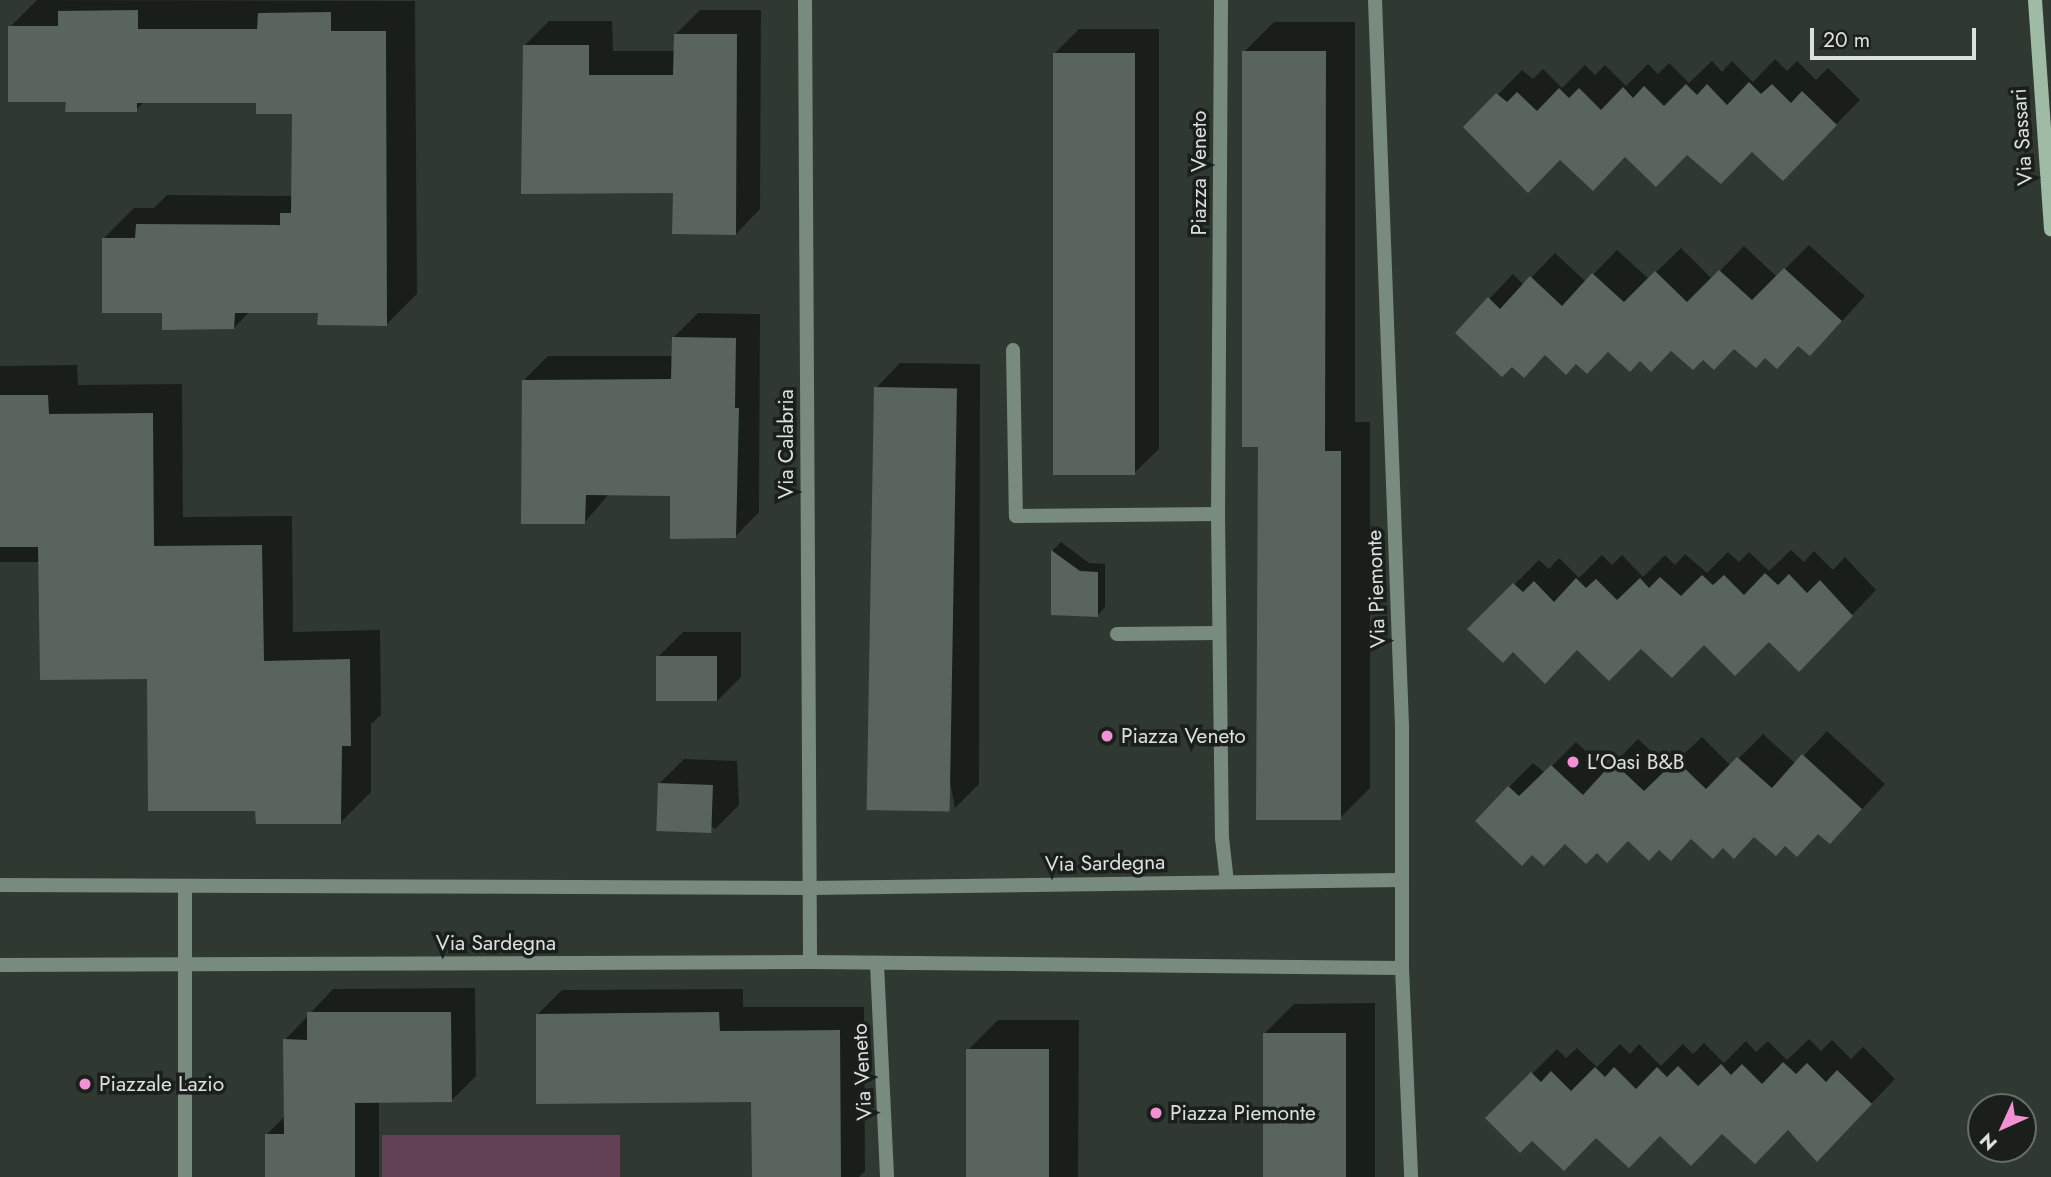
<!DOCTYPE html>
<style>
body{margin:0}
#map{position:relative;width:2051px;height:1177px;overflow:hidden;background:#2f3931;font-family:Jost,sans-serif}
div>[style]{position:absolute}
.green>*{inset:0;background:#624157;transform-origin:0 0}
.shadow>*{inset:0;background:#0007}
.building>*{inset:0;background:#59645c;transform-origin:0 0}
.street>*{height:14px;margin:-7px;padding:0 7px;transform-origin:7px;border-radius:7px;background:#798b7e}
.secondary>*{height:14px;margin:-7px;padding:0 7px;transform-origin:7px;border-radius:7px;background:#9fbba6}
.dots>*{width:19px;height:19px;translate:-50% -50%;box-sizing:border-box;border:4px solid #1a1f1b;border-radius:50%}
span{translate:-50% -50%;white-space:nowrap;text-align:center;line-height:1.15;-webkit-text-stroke:7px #1a1f1b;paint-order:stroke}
.street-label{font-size:21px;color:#dbe2dc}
.poi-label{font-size:21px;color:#dbe2dc}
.left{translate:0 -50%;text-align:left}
.north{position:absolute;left:1967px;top:1093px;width:70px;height:70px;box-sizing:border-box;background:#1a1f1b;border:2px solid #676d68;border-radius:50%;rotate:225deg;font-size:19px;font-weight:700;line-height:28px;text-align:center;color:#dbe2dc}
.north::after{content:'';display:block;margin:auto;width:24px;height:32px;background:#f491d4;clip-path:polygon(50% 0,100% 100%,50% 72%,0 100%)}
.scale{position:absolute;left:1810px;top:28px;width:166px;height:32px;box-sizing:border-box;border:4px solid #dbe2dc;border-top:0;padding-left:9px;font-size:21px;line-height:24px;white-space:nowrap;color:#dbe2dc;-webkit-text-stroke:5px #1a1f1b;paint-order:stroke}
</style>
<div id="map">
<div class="green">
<div style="left:382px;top:1135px;width:238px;height:42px"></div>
</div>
<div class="shadow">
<div style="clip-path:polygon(37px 0,415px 1px,417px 294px,387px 324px,319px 312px,250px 311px,234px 328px,164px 312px,104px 238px,134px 208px,154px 208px,167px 195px,293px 196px,294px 112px,257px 101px,145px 101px,136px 110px,67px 100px,10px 27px)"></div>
<div style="clip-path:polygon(700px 10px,761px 10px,760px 209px,736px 234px,674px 191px,524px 46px,549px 21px,612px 21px,613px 51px,675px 51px,675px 35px)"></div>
<div style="clip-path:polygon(1274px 22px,1355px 22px,1355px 422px,1370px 422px,1370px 788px,1340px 818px,1259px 446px,1244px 52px)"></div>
<div style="clip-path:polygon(1079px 29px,1159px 29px,1159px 449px,1134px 473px,1055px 53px)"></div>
<div style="clip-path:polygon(1775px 59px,1787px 71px,1797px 61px,1816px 80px,1828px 68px,1860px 100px,1807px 154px,1752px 150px,1560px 158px,1466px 127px,1522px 70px,1533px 79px,1543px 69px,1562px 88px,1585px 65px,1595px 75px,1605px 65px,1626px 86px,1648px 64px,1658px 74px,1669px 63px,1689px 83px,1712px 61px,1722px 72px,1732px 61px,1753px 82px)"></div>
<div style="clip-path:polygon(1809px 245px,1865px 296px,1834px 330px,1766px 356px,1735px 347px,1704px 358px,1672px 349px,1640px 359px,1608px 351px,1577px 363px,1566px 373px,1489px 299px,1513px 274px,1524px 285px,1555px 253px,1586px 282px,1617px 250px,1649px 279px,1681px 248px,1712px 279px,1744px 246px,1777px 277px)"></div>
<div style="clip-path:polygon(698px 313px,760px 314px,759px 512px,735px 537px,672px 494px,609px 494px,585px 522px,523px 381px,548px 356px,673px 356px,673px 338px)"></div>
<div style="clip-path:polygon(900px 363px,980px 364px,979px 784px,955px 808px,876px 388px)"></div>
<div style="clip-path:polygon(77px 365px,78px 385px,182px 384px,183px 517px,292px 516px,293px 632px,380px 630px,381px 715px,371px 724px,371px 792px,341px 822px,257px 809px,149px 677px,40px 562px,0 562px,0 366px)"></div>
<div style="clip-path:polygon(1061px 542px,1089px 563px,1105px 564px,1105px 607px,1097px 616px,1053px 614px,1053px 550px)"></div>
<div style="clip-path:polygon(1791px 550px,1804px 562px,1814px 551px,1833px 570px,1845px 557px,1876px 590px,1823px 645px,1769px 640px,1514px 650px,1470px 629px,1539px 560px,1549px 569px,1559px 558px,1579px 578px,1602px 555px,1612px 565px,1622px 555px,1643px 577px,1665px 555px,1675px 565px,1685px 554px,1707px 573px,1728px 552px,1739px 562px,1749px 552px,1769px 571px)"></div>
<div style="clip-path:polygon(683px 632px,741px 632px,741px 677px,717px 701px,658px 657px)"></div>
<div style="clip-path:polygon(1827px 731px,1885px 784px,1854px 818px,1786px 844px,1755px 835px,1724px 846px,1692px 837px,1660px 848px,1628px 839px,1597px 851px,1586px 861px,1509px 787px,1533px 763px,1545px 773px,1576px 742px,1607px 771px,1638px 739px,1669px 768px,1702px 737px,1731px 766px,1763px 734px,1796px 764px)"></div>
<div style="clip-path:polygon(684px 759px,737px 761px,739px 805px,715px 829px,659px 784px)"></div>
<div style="clip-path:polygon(475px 988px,476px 1076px,451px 1101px,379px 1101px,379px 1177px,267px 1177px,267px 1134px,285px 1116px,285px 1040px,333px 989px)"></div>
<div style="clip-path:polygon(743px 989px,743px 1007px,864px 1007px,865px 1171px,859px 1177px,754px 1177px,753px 1101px,537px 1015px,562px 990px)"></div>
<div style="clip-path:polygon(1375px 1003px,1375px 1177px,1265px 1177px,1264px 1034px,1294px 1004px)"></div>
<div style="clip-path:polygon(998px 1020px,1079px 1020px,1078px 1177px,967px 1177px,968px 1050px)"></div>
<div style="clip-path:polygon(1809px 1039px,1821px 1051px,1832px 1040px,1851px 1059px,1863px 1047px,1895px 1079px,1841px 1135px,1788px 1128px,1532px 1139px,1488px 1118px,1557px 1049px,1566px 1058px,1577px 1048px,1597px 1067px,1620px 1044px,1630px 1054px,1639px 1044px,1661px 1066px,1683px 1044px,1693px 1054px,1704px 1043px,1724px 1063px,1746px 1041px,1756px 1052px,1768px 1041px,1787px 1060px)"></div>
</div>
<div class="building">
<div style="clip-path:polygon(138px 10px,138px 29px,257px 29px,258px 13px,331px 12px,331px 31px,386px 31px,387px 326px,317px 325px,318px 313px,235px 313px,234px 329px,162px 330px,162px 313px,102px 313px,102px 238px,135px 238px,136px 224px,280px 225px,280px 213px,291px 213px,292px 114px,256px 114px,256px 103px,137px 103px,137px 112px,65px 112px,66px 102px,8px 102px,8px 26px,58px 26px,58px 11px)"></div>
<div style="clip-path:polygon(674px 34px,737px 34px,736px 235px,672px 234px,673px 193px,521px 194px,523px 45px,589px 45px,589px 75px,673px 75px)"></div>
<div style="clip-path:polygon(1242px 51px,1326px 51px,1325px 451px,1341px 451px,1341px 820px,1256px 820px,1258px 447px,1242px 447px)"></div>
<div style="left:1053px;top:53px;width:82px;height:422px"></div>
<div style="clip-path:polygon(1749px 82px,1761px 94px,1772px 84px,1791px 103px,1802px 91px,1837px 125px,1783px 181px,1752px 152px,1721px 184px,1687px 155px,1656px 187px,1625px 157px,1593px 191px,1560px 160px,1528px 193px,1463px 127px,1496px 93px,1507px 102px,1517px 92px,1537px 111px,1559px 88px,1569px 98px,1579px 88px,1601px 110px,1623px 87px,1633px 98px,1644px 86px,1664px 106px,1686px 84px,1697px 95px,1707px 84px,1727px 105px)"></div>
<div style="clip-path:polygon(1784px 268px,1842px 321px,1810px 356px,1798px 346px,1777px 369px,1765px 358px,1756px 368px,1734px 349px,1714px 370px,1703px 360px,1693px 370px,1671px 351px,1651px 372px,1640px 361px,1630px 372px,1608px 352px,1587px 374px,1576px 364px,1566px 375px,1545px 355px,1524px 378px,1512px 367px,1502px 377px,1455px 333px,1488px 297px,1500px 309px,1530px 276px,1562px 306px,1592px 273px,1624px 302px,1655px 271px,1687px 302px,1719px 270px,1752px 300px)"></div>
<div style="clip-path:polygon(672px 337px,736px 338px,735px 408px,739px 408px,736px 538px,670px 539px,670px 496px,586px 495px,585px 524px,521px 524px,522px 380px,671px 379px)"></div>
<div style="left:874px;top:387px;width:83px;height:423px;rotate:1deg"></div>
<div style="clip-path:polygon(0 395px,48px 395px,49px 414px,153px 413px,154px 546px,262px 545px,264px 661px,350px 659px,351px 746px,342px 746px,341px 824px,256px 824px,255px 811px,148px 811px,147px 679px,40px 680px,38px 547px,0 547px)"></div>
<div style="clip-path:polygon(1051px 550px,1080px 571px,1098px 572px,1098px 617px,1051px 615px)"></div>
<div style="clip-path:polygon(1765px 573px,1778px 585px,1789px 574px,1807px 593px,1820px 580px,1853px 616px,1799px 672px,1769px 642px,1735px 676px,1704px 645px,1672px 678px,1641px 649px,1609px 681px,1577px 650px,1545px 684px,1513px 652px,1503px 663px,1467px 629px,1513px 583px,1523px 592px,1534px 581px,1554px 602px,1576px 578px,1586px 588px,1596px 579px,1617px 600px,1640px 578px,1649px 588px,1660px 577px,1681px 596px,1702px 575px,1713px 585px,1724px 575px,1744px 595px)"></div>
<div style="left:656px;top:656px;width:61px;height:45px"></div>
<div style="clip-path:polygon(1802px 754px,1862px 809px,1830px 844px,1818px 834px,1797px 857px,1785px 846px,1776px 856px,1754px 837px,1734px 859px,1723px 848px,1713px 859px,1691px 839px,1671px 861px,1659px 850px,1649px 861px,1628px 841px,1607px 863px,1597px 853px,1586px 864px,1565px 844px,1544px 866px,1532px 855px,1522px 866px,1475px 821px,1508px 786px,1519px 796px,1551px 765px,1583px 795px,1613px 762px,1644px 791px,1676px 760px,1706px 789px,1737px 757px,1772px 788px)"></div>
<div style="left:658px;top:783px;width:55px;height:48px;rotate:2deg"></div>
<div style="clip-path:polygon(307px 1012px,451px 1012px,452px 1102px,355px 1103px,355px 1177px,265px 1177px,265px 1134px,284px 1134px,283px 1039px,307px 1040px)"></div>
<div style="clip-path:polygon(719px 1012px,720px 1031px,840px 1030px,841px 1177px,752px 1177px,751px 1102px,536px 1104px,536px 1014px)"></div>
<div style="left:1263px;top:1033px;width:83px;height:144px"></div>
<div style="left:966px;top:1049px;width:83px;height:128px"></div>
<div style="clip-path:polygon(1783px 1062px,1796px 1074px,1807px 1063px,1826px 1082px,1837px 1070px,1872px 1104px,1817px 1162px,1788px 1130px,1755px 1164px,1722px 1134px,1691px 1166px,1660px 1136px,1629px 1168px,1596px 1138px,1564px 1171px,1532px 1141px,1520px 1153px,1485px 1118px,1531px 1072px,1541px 1082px,1551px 1071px,1571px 1091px,1595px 1067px,1605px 1077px,1614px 1067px,1636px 1089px,1657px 1067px,1667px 1077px,1678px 1066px,1698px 1086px,1721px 1064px,1731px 1075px,1742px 1064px,1762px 1084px)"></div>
</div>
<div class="street">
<div style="left:805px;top:0;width:962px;rotate:89.7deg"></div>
<div style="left:1221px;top:0;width:514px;rotate:90.33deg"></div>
<div style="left:1218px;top:514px;width:324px;rotate:89.3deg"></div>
<div style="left:1222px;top:838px;width:44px;rotate:83.5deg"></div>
<div style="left:1375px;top:0;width:727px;rotate:87.87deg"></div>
<div style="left:1402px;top:726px;width:242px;rotate:90deg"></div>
<div style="left:1402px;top:968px;width:209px;rotate:87.5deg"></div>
<div style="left:1013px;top:350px;width:166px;rotate:89deg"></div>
<div style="left:1016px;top:516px;width:202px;rotate:-0.6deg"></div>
<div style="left:1117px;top:634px;width:102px;rotate:-0.6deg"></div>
<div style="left:0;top:885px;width:809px;rotate:0.21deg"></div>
<div style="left:809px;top:888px;width:593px;rotate:-0.77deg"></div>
<div style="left:185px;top:886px;width:291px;rotate:90deg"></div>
<div style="left:877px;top:964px;width:213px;rotate:87.3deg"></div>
<div style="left:0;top:965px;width:810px;rotate:-0.21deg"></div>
<div style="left:810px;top:962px;width:592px;rotate:0.58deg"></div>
</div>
<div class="secondary">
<div style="left:2035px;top:0;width:230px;rotate:86deg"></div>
</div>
<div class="dots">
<div style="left:1107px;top:736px;background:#f491d4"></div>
<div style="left:1573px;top:762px;background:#f491d4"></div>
<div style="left:85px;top:1084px;background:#f491d4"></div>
<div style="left:1156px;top:1113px;background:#f491d4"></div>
</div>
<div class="street-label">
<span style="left:2022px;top:137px;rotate:-94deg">Via Sassari</span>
<span style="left:1199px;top:173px;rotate:-90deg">Piazza Veneto</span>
<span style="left:786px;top:444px;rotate:-90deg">Via Calabria</span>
<span style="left:1376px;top:589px;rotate:-92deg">Via Piemonte</span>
<span style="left:1105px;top:863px;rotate:-1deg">Via Sardegna</span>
<span style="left:496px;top:943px">Via Sardegna</span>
<span style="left:862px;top:1072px;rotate:-93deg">Via Veneto</span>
</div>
<div class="poi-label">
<span class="left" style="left:1121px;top:736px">Piazza Veneto</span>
<span class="left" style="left:1587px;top:762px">L'Oasi B&amp;B</span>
<span class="left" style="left:99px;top:1084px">Piazzale Lazio</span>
<span class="left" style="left:1170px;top:1113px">Piazza Piemonte</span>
</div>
<div class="north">N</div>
<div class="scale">20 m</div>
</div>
